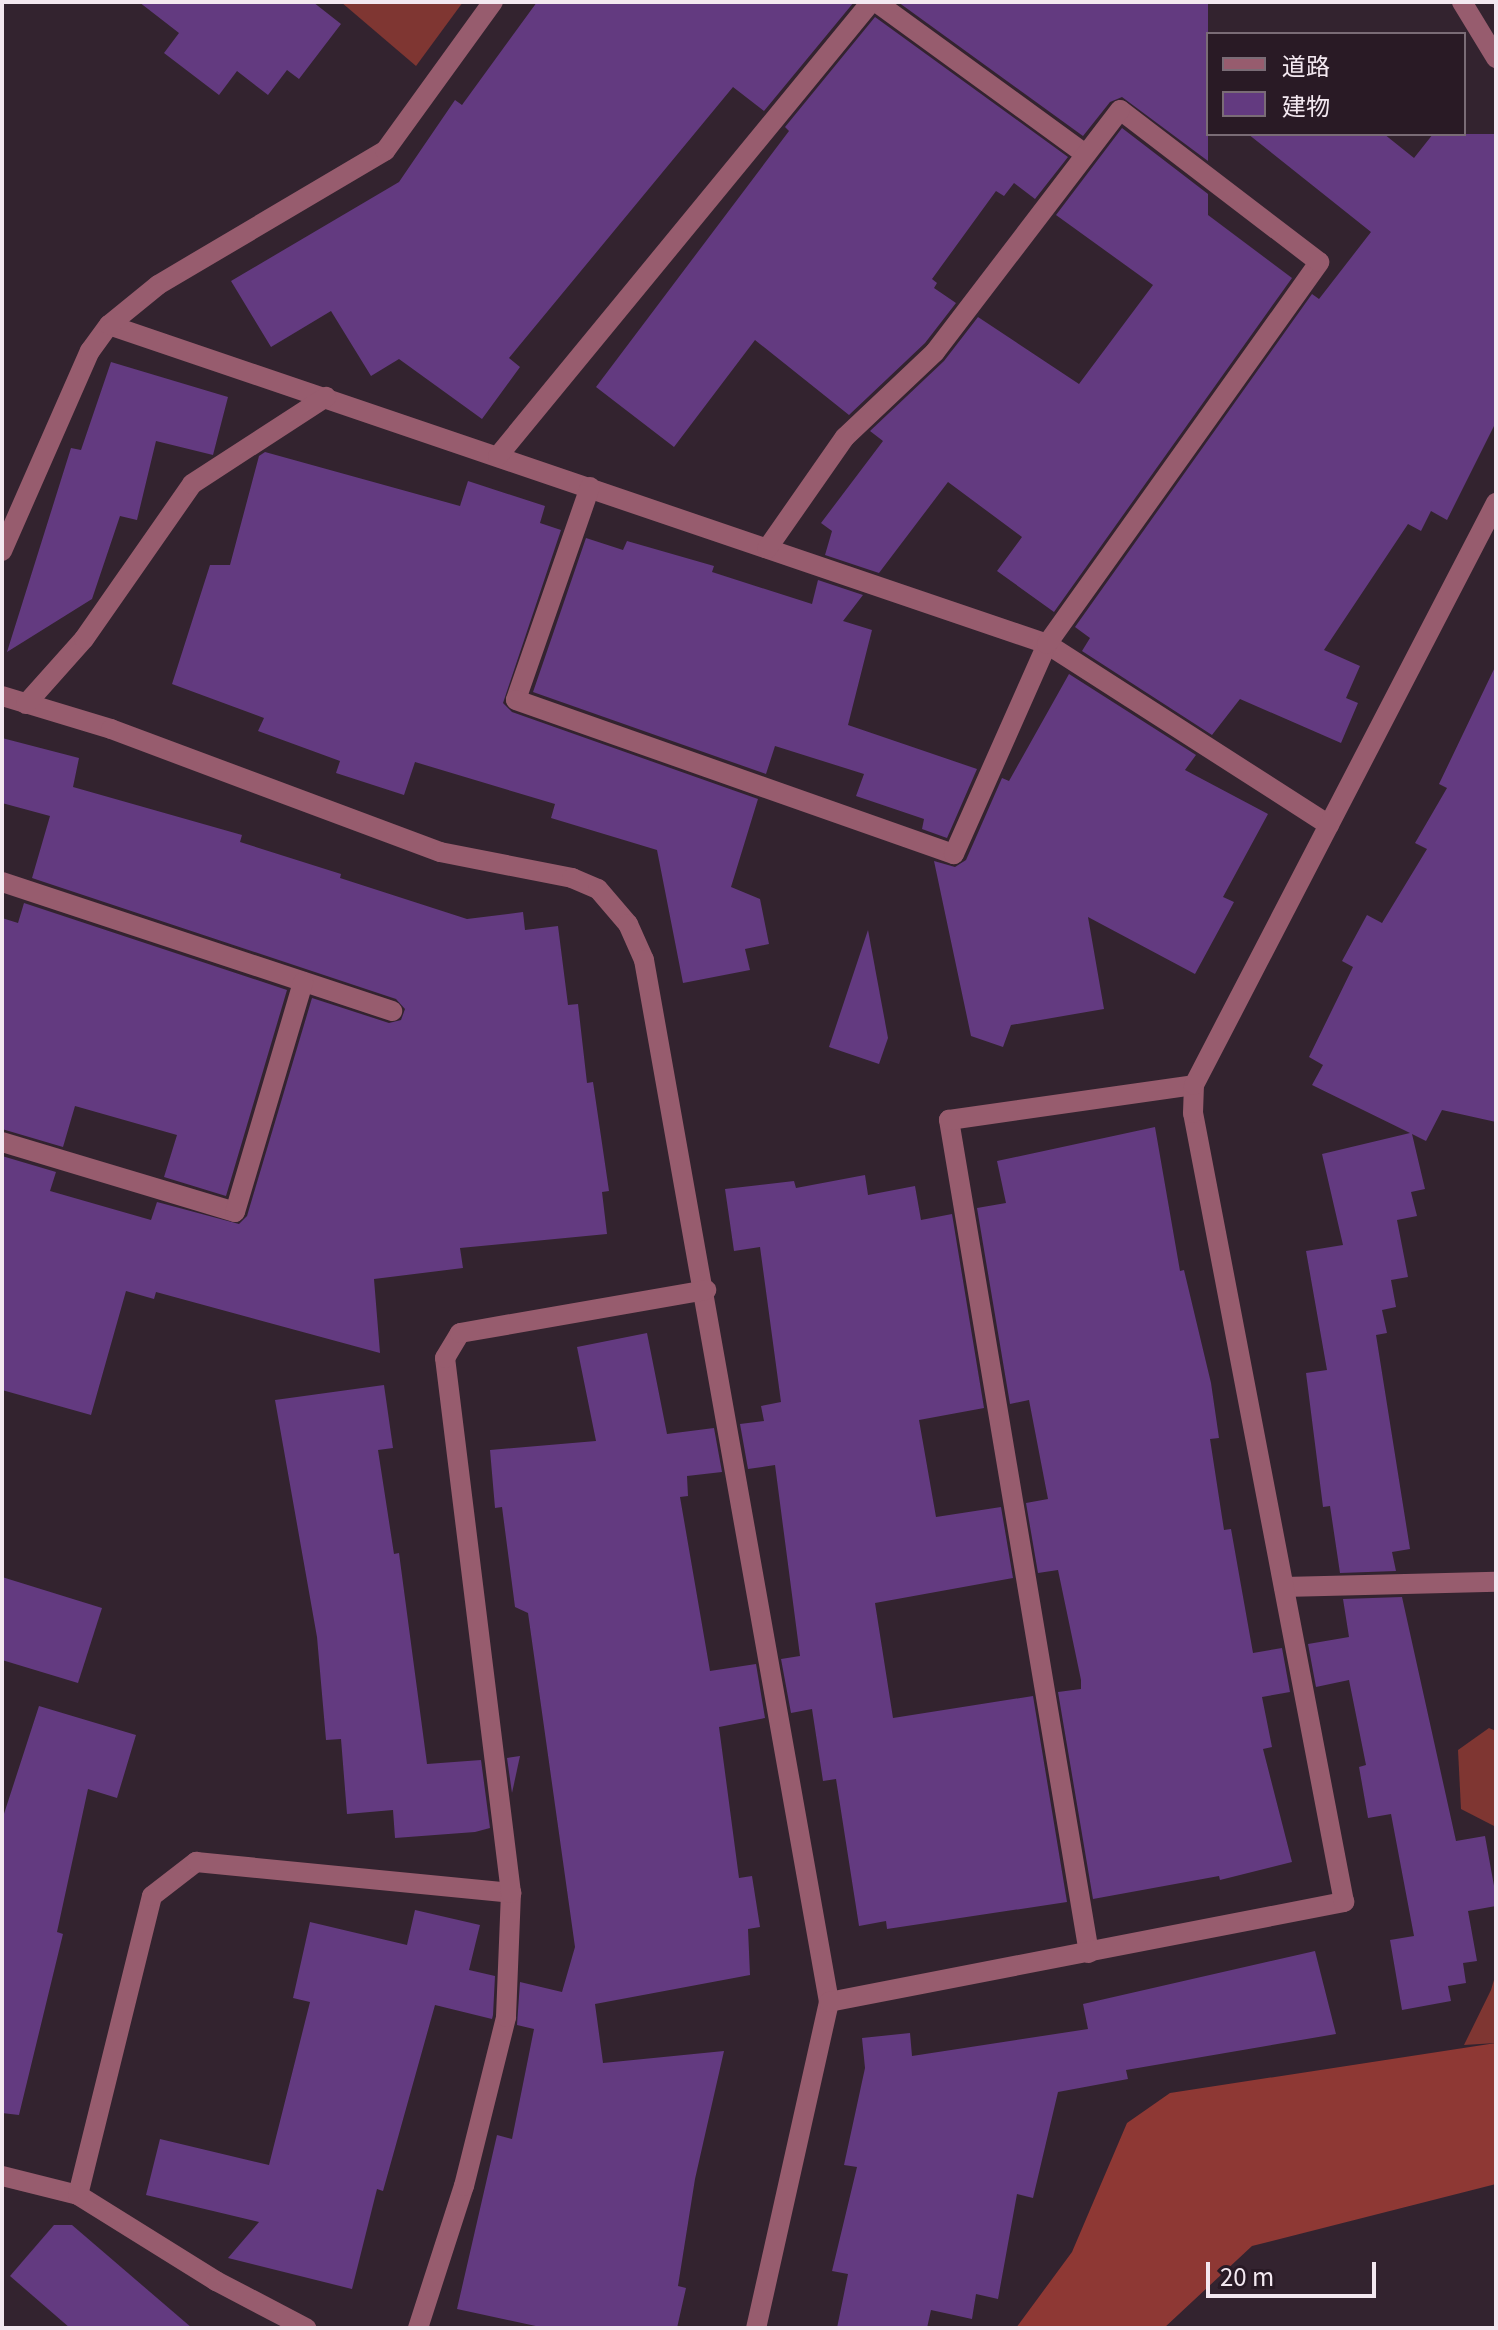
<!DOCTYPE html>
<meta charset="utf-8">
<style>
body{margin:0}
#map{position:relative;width:1498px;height:2330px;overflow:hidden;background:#33232f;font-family:Georgia,"Noto Sans JP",serif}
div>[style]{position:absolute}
.green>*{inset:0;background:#7f3632}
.forest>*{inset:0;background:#8e3834}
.building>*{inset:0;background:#633a80}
.minor>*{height:20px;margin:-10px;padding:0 10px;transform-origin:10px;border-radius:10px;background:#975c6e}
span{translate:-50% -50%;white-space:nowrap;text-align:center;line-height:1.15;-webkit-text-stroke:7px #291a25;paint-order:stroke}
.frame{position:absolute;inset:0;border:4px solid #f3e8f0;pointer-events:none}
.legend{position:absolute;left:1206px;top:32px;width:260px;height:104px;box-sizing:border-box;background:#291a25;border:2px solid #7a6c76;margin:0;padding:10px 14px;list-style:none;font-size:24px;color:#f3e8f0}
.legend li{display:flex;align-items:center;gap:16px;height:40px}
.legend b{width:40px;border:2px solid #7a6c76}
.scale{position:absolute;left:1206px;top:2262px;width:170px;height:36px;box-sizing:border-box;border:4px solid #f3e8f0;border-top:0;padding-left:10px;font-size:24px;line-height:28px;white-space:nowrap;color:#f3e8f0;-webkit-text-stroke:6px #291a25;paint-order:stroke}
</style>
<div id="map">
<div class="green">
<div style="clip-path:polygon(341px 2px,463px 2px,416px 66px)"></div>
<div style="clip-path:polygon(1489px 1728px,1496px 1731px,1496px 1827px,1461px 1809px,1458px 1750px)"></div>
<div style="clip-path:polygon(1496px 1973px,1496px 2043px,1464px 2045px,1491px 1990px)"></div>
</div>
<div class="forest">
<div style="clip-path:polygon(1496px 2043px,1496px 2184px,1252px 2246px,1164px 2328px,1016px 2328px,1072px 2252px,1127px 2123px,1170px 2093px)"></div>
</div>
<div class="building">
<div style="clip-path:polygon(139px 2px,313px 2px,341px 24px,299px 79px,287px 70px,268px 95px,237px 71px,219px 95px,164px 53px,179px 33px)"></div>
<div style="clip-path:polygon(537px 2px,854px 2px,764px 111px,733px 87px,509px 358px,520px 367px,482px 419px,399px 359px,371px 376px,331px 311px,271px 347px,231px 281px,399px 182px,455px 100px,462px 105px)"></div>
<div style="clip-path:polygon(898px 2px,1208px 2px,1208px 161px,1122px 97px,1110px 102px,1083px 136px)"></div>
<div style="clip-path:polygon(875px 17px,1068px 157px,1035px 199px,1014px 183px,1004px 196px,996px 191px,932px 279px,937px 283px,934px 288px,956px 303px,925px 343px,849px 415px,755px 340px,674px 447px,596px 387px,789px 131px,785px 127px)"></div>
<div style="clip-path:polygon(1122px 128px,1208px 194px,1208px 215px,1292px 278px,1054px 612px,997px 571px,1022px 537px,948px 482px,879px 573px,825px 555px,832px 531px,821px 523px,883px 441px,870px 431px,944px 361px,978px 317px,1079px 384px,1153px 285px,1056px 215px)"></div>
<div style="clip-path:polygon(1248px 134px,1384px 134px,1414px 158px,1433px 134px,1496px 134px,1496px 422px,1447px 520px,1431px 511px,1421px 531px,1408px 524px,1324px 650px,1360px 666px,1346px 698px,1358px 703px,1341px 743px,1240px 699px,1212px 735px,1082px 651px,1090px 638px,1075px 627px,1312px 294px,1319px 299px,1371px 232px)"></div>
<div style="clip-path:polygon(111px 362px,228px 397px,213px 455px,156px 441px,137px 520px,120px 516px,92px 599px,7px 652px,71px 448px,81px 450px)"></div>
<div style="clip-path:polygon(265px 452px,460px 506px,468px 481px,545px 506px,540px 523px,561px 530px,503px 703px,512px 712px,758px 799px,731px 887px,760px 899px,769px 944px,745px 949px,750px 970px,683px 983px,657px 850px,551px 818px,555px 804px,415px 762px,404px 795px,336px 773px,340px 761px,258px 731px,264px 718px,172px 684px,210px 565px,230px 565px,259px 456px)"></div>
<div style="clip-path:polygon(586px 538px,623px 550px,627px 541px,714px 566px,712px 572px,812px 604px,818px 580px,863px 595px,843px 621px,872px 630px,848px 725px,977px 769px,947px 838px,922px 829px,924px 819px,856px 796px,864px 774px,775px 746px,766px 774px,533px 692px)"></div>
<div style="clip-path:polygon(1496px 665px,1496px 1122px,1442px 1110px,1426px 1141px,1412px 1134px,1425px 1189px,1411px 1192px,1417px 1216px,1397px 1220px,1408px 1277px,1391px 1280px,1396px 1307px,1382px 1310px,1387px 1333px,1376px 1335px,1410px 1549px,1392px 1552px,1396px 1571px,1340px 1573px,1330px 1506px,1323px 1507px,1306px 1373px,1327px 1370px,1306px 1251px,1343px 1245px,1322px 1154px,1410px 1133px,1312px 1085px,1323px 1065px,1309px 1057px,1353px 967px,1342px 961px,1367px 915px,1382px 923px,1427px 849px,1415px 843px,1447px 788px,1439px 784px)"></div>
<div style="clip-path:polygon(1069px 674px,1196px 755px,1185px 770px,1268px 814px,1223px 897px,1234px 902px,1195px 974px,1088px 917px,1104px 1009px,1011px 1025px,1003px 1047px,971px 1036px,934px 861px,955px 867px,966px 860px,1002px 778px,1009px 781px)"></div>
<div style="clip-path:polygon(2px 738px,79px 758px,73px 787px,242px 835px,240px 842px,341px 874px,340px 878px,467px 919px,523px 912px,525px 930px,558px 926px,568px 1005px,578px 1004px,587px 1083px,593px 1082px,609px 1191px,602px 1192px,607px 1234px,460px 1248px,463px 1268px,374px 1279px,380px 1353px,156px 1292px,154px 1299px,126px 1291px,91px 1415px,2px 1390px,2px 1156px,56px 1172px,50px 1191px,151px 1220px,157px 1202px,239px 1224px,247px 1216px,312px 998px,389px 1023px,401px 1020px,405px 1009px,396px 999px,32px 878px,50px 816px,2px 803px)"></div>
<div style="clip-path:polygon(24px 903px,287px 990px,226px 1196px,164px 1177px,177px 1135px,75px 1106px,63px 1147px,2px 1129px,2px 918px,18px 923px)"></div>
<div style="clip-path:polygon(868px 930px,888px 1038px,879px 1064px,829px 1047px)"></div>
<div style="clip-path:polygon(1155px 1127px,1180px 1271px,1184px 1270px,1211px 1383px,1219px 1438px,1210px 1439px,1224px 1530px,1231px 1529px,1253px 1653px,1282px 1648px,1290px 1692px,1262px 1697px,1272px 1747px,1263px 1749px,1292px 1862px,1220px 1880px,1219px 1876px,1093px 1899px,1058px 1692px,1081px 1689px,1081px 1680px,1058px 1570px,1038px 1573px,1026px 1503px,1048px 1499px,1029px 1400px,1010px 1404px,977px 1208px,1006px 1203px,997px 1161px)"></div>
<div style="clip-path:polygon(865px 1175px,868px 1195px,915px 1186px,921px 1220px,952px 1214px,984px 1408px,919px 1420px,936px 1517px,1001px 1507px,1013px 1578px,875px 1603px,893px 1718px,1033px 1696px,1067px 1902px,887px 1929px,886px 1921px,859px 1926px,836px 1779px,823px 1781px,812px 1709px,791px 1713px,781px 1659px,800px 1656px,775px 1465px,748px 1469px,740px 1424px,764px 1421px,761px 1406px,781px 1402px,760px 1247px,734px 1251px,725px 1189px,794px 1181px,796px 1188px)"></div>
<div style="clip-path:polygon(647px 1333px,667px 1434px,714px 1428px,722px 1472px,687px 1476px,688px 1496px,680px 1497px,710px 1671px,756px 1664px,765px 1718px,719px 1727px,739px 1878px,752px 1876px,760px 1927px,748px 1929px,750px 1975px,595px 2004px,603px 2063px,724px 2051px,695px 2179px,678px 2286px,686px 2288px,677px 2328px,545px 2328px,457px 2309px,497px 2135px,512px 2139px,534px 2029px,517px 2025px,520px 1982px,562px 1992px,575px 1947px,528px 1613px,515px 1607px,502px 1507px,495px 1508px,490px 1450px,596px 1441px,577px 1347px)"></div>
<div style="clip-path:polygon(384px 1385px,393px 1448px,378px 1450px,394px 1554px,399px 1553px,427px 1764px,481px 1760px,490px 1828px,475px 1832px,395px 1838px,393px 1810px,347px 1814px,341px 1739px,326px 1740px,317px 1637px,275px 1400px)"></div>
<div style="clip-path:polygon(2px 1577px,102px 1608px,78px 1683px,2px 1660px)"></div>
<div style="clip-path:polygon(1402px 1597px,1456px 1841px,1485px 1836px,1496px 1897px,1496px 1906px,1468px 1911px,1477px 1961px,1463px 1963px,1466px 1983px,1448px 1986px,1451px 2001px,1402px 2010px,1390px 1940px,1414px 1936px,1391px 1814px,1368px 1818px,1359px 1767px,1366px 1765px,1349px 1680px,1316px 1687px,1308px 1644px,1349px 1637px,1343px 1599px)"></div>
<div style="clip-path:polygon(39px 1706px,136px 1735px,117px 1798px,88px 1789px,57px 1932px,63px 1934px,19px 2115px,2px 2113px,2px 1820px)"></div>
<div style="clip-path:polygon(520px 1756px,512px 1793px,507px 1758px)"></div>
<div style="clip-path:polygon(415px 1910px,480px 1925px,469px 1970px,495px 1976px,493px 2015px,492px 2019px,435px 2005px,383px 2191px,377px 2189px,352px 2289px,228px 2258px,259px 2222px,146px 2195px,160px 2139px,269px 2165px,310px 2002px,293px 1998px,310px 1922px,407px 1945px)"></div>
<div style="clip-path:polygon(1315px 1951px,1336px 2034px,1126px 2070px,1128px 2079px,1058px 2092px,1033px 2198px,1017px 2194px,998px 2299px,976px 2294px,972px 2319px,931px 2310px,927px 2328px,837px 2328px,848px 2274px,832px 2271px,857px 2167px,844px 2165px,865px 2068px,862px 2038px,910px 2033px,912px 2056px,1088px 2029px,1083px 2004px)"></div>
<div style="clip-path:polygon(54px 2225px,72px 2225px,192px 2328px,70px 2328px,10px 2276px)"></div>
</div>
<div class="minor">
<div style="left:876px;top:2px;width:257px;rotate:36deg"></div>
<div style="left:1462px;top:2px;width:66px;rotate:58.7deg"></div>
<div style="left:109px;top:325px;width:991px;rotate:18.78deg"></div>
<div style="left:1047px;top:644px;width:335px;rotate:32.7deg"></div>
<div style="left:498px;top:456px;width:588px;rotate:-50.59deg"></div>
<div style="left:590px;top:487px;width:225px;rotate:109.2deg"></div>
<div style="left:516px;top:700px;width:464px;rotate:19.4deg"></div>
<div style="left:954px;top:854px;width:230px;rotate:-66.1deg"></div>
<div style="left:1047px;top:644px;width:469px;rotate:-54.5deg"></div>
<div style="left:1319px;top:262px;width:250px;rotate:-142.6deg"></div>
<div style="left:1120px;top:110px;width:305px;rotate:127.4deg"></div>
<div style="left:935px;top:352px;width:124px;rotate:136.6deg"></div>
<div style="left:845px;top:437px;width:136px;rotate:124.9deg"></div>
<div style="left:2px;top:551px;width:219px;rotate:-66.3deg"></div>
<div style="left:90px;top:351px;width:32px;rotate:-54deg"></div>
<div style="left:109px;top:325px;width:63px;rotate:-39.2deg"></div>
<div style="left:158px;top:285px;width:264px;rotate:-30.6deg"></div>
<div style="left:385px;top:151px;width:184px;rotate:-54.1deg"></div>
<div style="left:2px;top:696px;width:114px;rotate:16.8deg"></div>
<div style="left:111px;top:729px;width:351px;rotate:20.5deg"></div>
<div style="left:440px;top:852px;width:135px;rotate:11.1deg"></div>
<div style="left:572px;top:878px;width:28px;rotate:23deg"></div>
<div style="left:598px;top:889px;width:46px;rotate:49.4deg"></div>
<div style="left:628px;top:924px;width:39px;rotate:66deg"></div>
<div style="left:644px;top:960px;width:1058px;rotate:79.93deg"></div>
<div style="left:829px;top:2002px;width:334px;rotate:102.6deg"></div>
<div style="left:26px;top:704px;width:87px;rotate:-48.3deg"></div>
<div style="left:84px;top:639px;width:189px;rotate:-55.1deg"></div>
<div style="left:192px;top:484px;width:160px;rotate:-33deg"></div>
<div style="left:2px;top:882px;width:411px;rotate:18.3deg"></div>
<div style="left:2px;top:1142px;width:243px;rotate:16.7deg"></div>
<div style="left:235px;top:1212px;width:240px;rotate:-73.5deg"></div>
<div style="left:1284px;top:1587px;width:212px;rotate:-1.4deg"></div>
<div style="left:1089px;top:1953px;width:845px;rotate:-99.54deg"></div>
<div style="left:949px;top:1120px;width:247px;rotate:-8.1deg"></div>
<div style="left:829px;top:2002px;width:525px;rotate:-10.99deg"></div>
<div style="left:1344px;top:1902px;width:803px;rotate:-100.83deg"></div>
<div style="left:1193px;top:1113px;width:28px;rotate:-88deg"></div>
<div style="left:1194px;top:1085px;width:656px;rotate:-62.58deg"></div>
<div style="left:2px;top:2176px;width:78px;rotate:14deg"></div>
<div style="left:78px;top:2195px;width:163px;rotate:31.9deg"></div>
<div style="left:216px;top:2281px;width:102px;rotate:27.6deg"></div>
<div style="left:78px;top:2195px;width:308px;rotate:-76.1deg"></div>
<div style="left:152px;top:1896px;width:56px;rotate:-37.7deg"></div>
<div style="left:196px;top:1862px;width:317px;rotate:5.6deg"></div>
<div style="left:418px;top:2328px;width:149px;rotate:-72.1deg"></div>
<div style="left:464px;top:2186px;width:174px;rotate:-76deg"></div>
<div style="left:506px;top:2017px;width:124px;rotate:-87.7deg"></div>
<div style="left:511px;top:1893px;width:539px;rotate:-97.03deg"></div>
<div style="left:445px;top:1358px;width:29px;rotate:-59deg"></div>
<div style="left:460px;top:1333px;width:250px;rotate:-9.9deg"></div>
</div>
<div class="frame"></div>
<ul class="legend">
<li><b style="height:10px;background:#975c6e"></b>道路</li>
<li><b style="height:22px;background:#633a80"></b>建物</li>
</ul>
<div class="scale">20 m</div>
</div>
